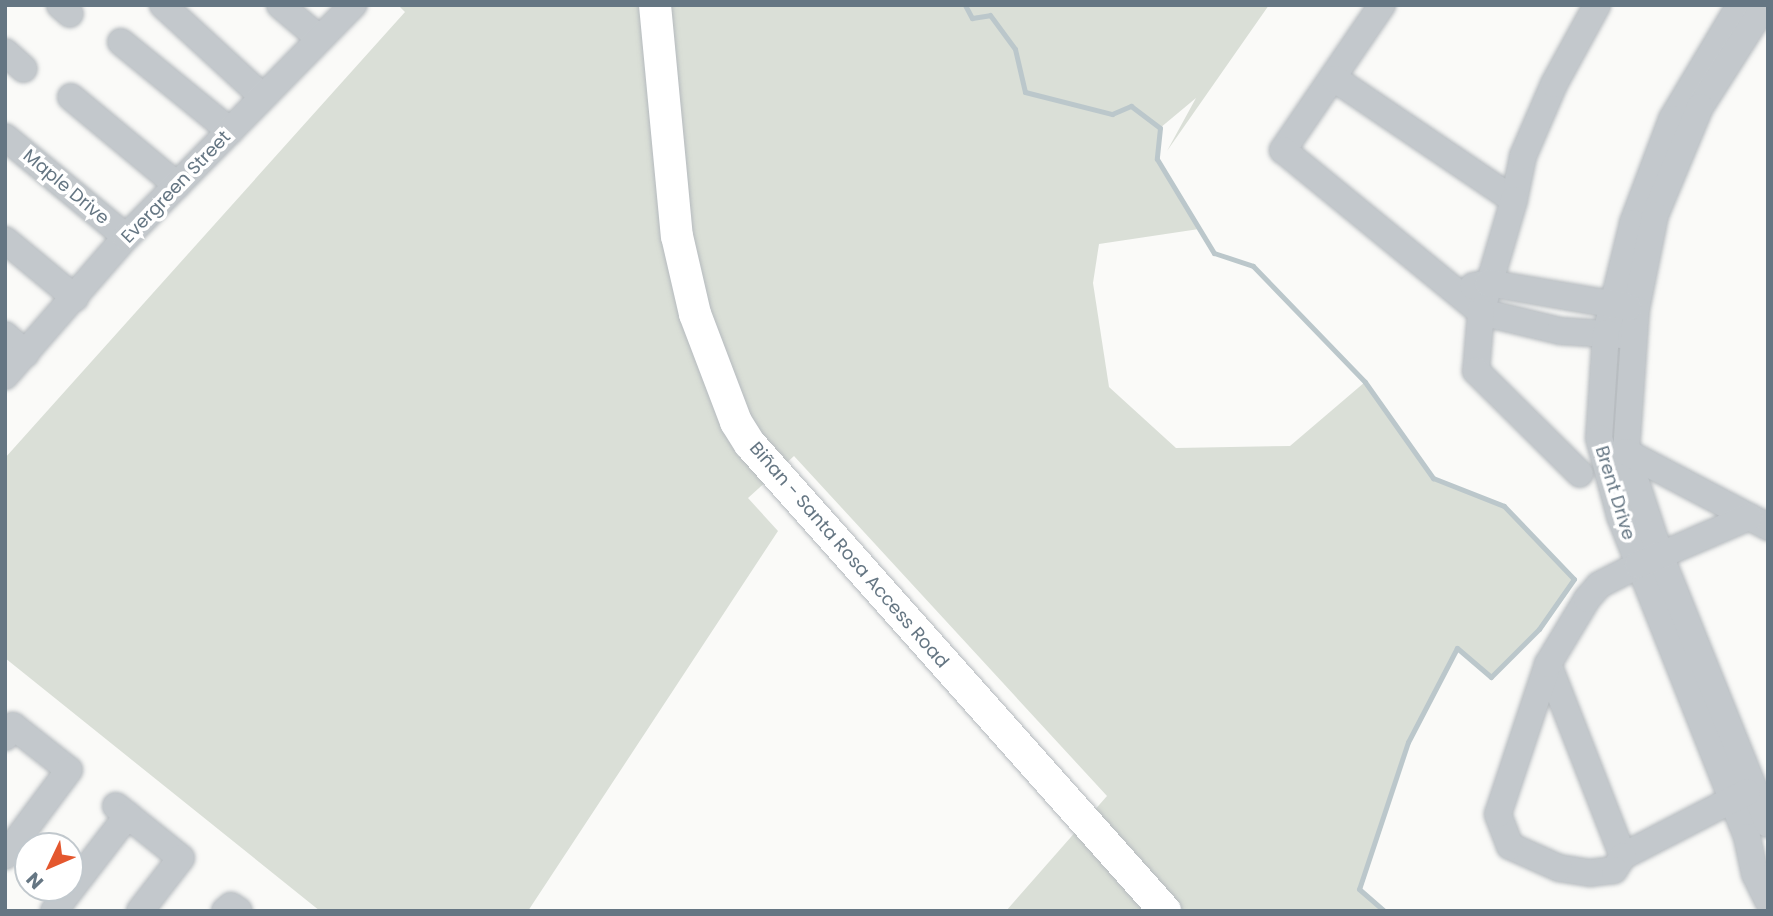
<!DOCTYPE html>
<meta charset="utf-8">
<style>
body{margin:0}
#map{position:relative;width:1773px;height:916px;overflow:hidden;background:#fafaf8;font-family:Poppins,sans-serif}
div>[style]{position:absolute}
.green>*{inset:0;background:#dadfd7}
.stream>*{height:5px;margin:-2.5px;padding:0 2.5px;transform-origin:2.5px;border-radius:2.5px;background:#bbc7cb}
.roads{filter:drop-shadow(0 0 2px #b5babe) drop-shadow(0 0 2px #b5babe)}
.minor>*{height:26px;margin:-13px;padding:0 13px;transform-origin:13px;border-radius:13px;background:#c3c8cc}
.major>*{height:32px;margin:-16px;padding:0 16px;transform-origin:16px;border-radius:16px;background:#fff}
span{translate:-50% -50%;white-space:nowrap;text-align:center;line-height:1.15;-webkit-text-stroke:7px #fff;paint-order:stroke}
.street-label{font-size:18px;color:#657683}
.frame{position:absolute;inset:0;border:7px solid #657683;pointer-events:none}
.north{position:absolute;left:14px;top:832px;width:70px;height:70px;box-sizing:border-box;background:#fff;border:2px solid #c1c8cd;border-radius:50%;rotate:226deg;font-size:19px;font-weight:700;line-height:28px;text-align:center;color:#657683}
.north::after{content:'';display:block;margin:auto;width:24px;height:32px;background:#e4572e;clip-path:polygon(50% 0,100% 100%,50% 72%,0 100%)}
</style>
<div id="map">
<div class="green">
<div style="clip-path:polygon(398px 5px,1269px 5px,1167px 151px,1196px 98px,1160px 128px,1157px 159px,1199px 229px,1099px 244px,1093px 283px,1109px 387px,1176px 448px,1290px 446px,1365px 382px,1433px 478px,1504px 506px,1574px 579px,1539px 629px,1491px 677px,1456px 648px,1408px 742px,1359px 889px,1384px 911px,1006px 911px,1107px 796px,794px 456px,748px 498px,778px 531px,528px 911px,320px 911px,5px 658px,5px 458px,405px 12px)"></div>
</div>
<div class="stream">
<div style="left:965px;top:5px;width:15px;rotate:62deg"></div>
<div style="left:972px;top:18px;width:18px;rotate:-9deg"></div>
<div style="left:990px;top:15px;width:42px;rotate:53.7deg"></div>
<div style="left:1015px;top:49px;width:44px;rotate:76.9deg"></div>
<div style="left:1025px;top:92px;width:90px;rotate:14.2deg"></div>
<div style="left:1112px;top:114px;width:21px;rotate:-23deg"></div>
<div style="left:1131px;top:106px;width:36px;rotate:37deg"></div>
<div style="left:1160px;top:128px;width:31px;rotate:96deg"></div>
<div style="left:1157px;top:159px;width:110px;rotate:58.8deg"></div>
<div style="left:1214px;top:253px;width:41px;rotate:18.4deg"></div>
<div style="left:1253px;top:266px;width:161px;rotate:46deg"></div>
<div style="left:1365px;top:382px;width:118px;rotate:54.7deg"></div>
<div style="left:1433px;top:478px;width:76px;rotate:21.5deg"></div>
<div style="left:1504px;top:506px;width:101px;rotate:46.2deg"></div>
<div style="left:1574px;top:579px;width:61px;rotate:125deg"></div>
<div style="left:1539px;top:629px;width:68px;rotate:135deg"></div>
<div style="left:1491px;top:677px;width:45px;rotate:-139.5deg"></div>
<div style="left:1457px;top:648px;width:106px;rotate:117.5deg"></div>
<div style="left:1408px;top:742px;width:155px;rotate:108.4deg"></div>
<div style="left:1359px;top:889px;width:33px;rotate:41deg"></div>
</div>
<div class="roads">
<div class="minor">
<div style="left:60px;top:5px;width:13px;rotate:42deg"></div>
<div style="left:163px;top:5px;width:134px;rotate:42.6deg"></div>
<div style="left:280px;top:5px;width:52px;rotate:40.4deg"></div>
<div style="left:1382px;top:5px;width:176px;rotate:124.3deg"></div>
<div style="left:1283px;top:150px;width:256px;rotate:39.3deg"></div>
<div style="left:1481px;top:312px;width:81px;rotate:13.5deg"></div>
<div style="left:1560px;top:331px;width:62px;rotate:3.7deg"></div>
<div style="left:1740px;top:5px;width:133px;rotate:120.8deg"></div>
<div style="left:1672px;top:119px;width:111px;rotate:110.6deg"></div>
<div style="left:1633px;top:223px;width:113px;rotate:103.8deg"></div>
<div style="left:1606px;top:333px;width:105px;rotate:93.8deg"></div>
<div style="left:1599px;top:438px;width:81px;rotate:74.9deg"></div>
<div style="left:1620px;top:516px;width:345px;rotate:68.4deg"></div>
<div style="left:1747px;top:837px;width:38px;rotate:78deg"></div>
<div style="left:1755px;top:874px;width:30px;rotate:64deg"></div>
<div style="left:1765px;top:5px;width:121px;rotate:122.5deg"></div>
<div style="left:1700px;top:107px;width:117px;rotate:112.6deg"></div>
<div style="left:1655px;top:215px;width:96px;rotate:101.4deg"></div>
<div style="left:1636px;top:309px;width:143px;rotate:94deg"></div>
<div style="left:1626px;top:452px;width:108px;rotate:71.7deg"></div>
<div style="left:1660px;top:555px;width:290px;rotate:68.1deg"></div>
<div style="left:121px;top:42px;width:141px;rotate:39.2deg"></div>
<div style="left:5px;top:52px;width:25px;rotate:42deg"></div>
<div style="left:1335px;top:79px;width:216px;rotate:34.1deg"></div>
<div style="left:1514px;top:200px;width:45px;rotate:-78.4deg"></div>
<div style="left:1523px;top:156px;width:78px;rotate:-66.7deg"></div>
<div style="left:1554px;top:84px;width:90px;rotate:-61.4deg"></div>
<div style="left:71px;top:97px;width:138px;rotate:39.7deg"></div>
<div style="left:5px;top:137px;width:157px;rotate:39.6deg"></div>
<div style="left:1514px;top:200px;width:117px;rotate:106.4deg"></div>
<div style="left:1481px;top:312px;width:59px;rotate:94.8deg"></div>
<div style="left:1476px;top:371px;width:146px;rotate:44.7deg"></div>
<div style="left:5px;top:240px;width:91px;rotate:39.6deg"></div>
<div style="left:1473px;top:286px;width:15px;rotate:-11deg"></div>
<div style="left:1488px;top:283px;width:142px;rotate:9.7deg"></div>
<div style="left:5px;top:335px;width:28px;rotate:42deg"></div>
<div style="left:5px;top:376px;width:184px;rotate:-49deg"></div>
<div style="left:126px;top:237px;width:325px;rotate:-45.6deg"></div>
<div style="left:1626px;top:452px;width:161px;rotate:27.8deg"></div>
<div style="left:1548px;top:664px;width:206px;rotate:68.7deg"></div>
<div style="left:5px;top:737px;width:14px;rotate:-54deg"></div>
<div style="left:13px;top:726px;width:71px;rotate:38.2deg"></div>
<div style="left:69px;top:770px;width:107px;rotate:126.7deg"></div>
<div style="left:1747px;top:792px;width:140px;rotate:152.7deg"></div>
<div style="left:1623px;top:856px;width:17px;rotate:123deg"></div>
<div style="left:1614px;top:870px;width:24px;rotate:173deg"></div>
<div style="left:1590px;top:873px;width:31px;rotate:-171deg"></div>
<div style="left:1559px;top:868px;width:54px;rotate:-155.8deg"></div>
<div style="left:1510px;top:846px;width:34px;rotate:-111deg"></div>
<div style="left:1498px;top:814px;width:158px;rotate:-71.6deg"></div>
<div style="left:1548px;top:664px;width:76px;rotate:-59deg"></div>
<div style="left:1587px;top:599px;width:18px;rotate:-49deg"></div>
<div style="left:1599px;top:585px;width:44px;rotate:-27.1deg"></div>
<div style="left:1638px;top:565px;width:121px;rotate:-23.4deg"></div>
<div style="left:116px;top:806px;width:83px;rotate:38.7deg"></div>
<div style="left:181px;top:858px;width:67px;rotate:127.7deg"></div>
<div style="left:54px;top:911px;width:121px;rotate:-52.4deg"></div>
<div style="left:225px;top:911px;width:8px;rotate:-40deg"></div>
<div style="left:231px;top:906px;width:9px;rotate:32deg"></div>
</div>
<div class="major">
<div style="left:655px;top:5px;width:232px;rotate:84.6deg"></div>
<div style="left:677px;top:236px;width:80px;rotate:77deg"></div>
<div style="left:695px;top:314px;width:116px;rotate:69.2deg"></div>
<div style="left:736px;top:422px;width:26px;rotate:58deg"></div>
<div style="left:750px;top:444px;width:625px;rotate:48.37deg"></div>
</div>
</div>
<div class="street-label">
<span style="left:66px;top:187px;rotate:40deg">Maple Drive</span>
<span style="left:176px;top:187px;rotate:-46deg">Evergreen Street</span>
<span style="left:1615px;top:493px;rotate:73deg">Brent Drive</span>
<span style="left:849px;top:555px;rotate:49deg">Biñan - Santa Rosa Access Road</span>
</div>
<div class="frame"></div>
<div class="north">N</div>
</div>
